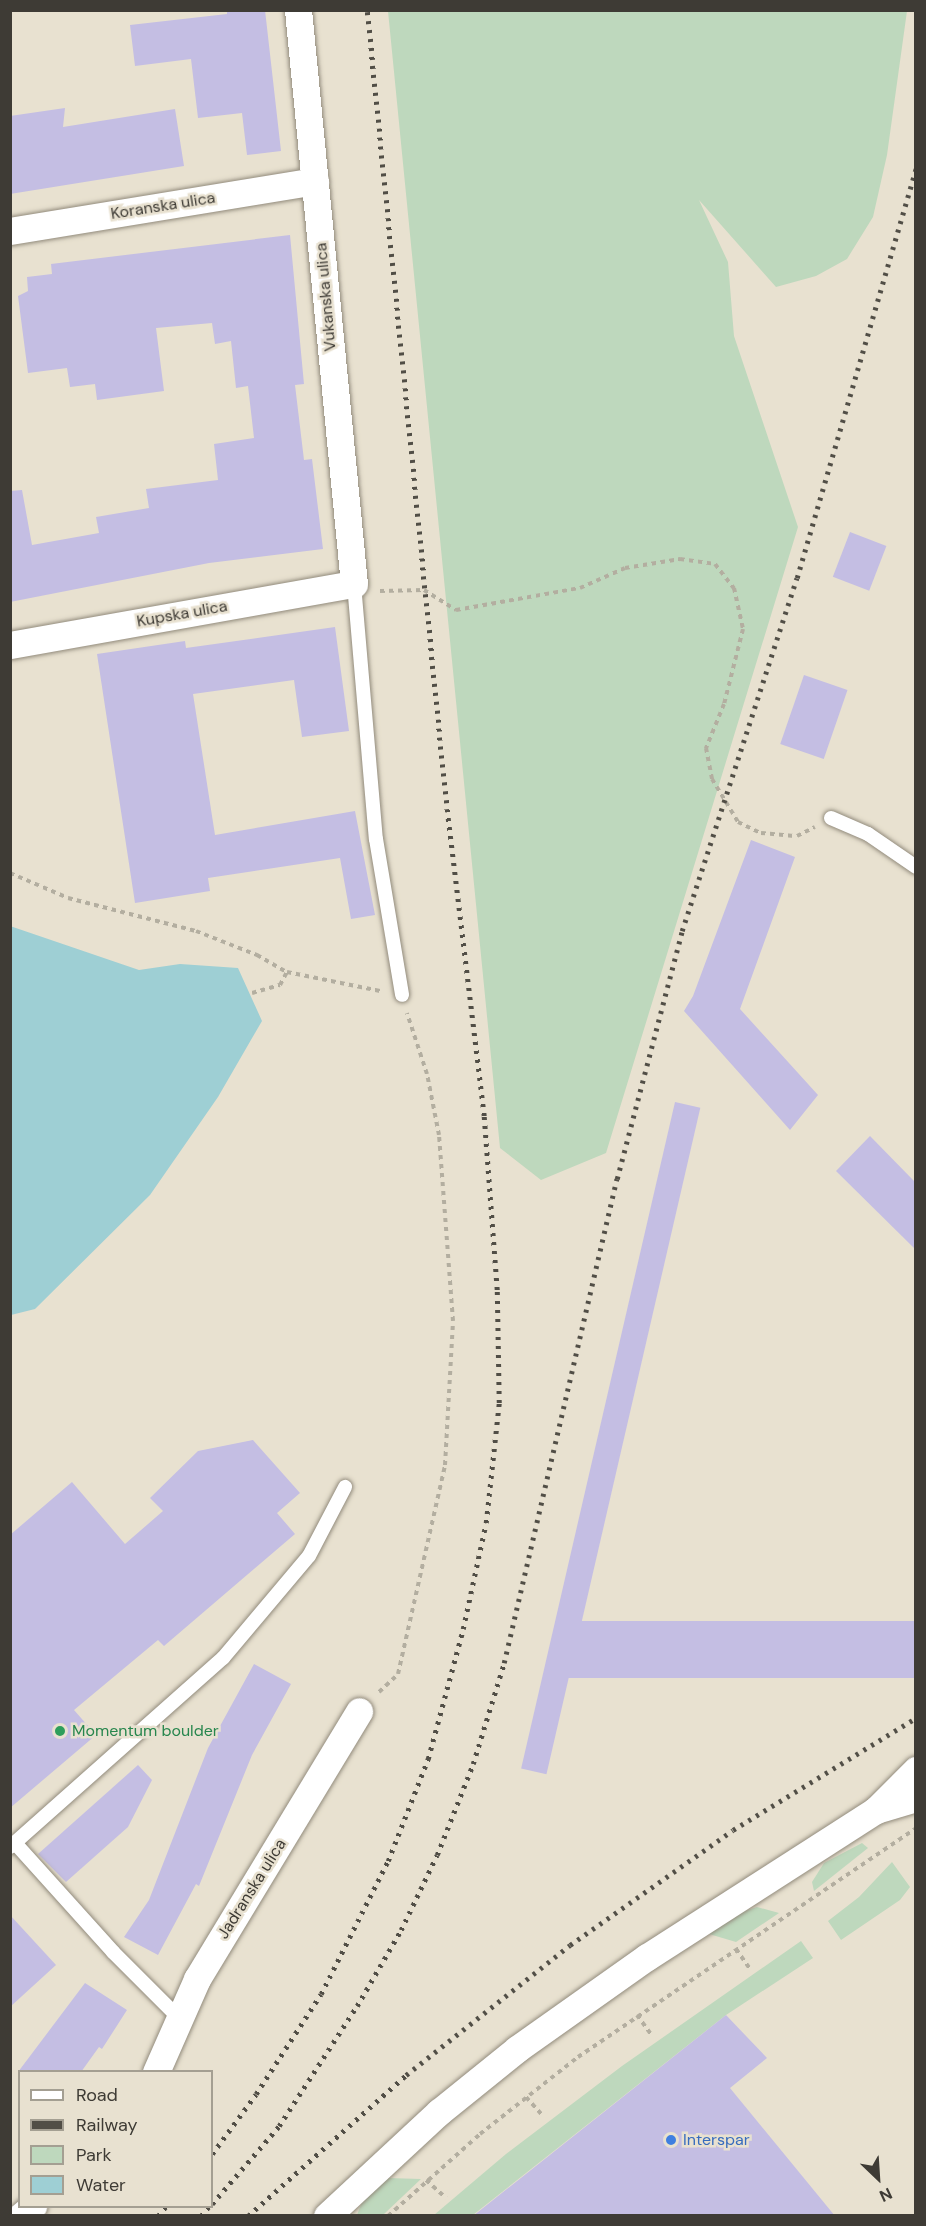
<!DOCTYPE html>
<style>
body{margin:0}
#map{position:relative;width:926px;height:2226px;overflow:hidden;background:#e8e1d0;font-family:"DM Sans",sans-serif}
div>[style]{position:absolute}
.green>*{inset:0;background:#bed8bd}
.water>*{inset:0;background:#9ecfd4}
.building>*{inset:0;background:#c4bee3;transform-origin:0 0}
.path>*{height:4px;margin-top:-2px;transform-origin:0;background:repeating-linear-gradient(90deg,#b3aea0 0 4.5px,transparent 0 9px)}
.roads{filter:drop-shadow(0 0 2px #928b7c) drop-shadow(0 0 2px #928b7c)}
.service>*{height:14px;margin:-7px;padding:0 7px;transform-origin:7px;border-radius:7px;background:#fff}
.minor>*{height:27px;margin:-13.5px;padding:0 13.5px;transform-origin:13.5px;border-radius:13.5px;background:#fff}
.rail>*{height:4.5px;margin-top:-2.25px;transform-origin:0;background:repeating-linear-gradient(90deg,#514e46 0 3px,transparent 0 9px)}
.dots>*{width:16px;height:16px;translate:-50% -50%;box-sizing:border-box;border:3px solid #e8e1d0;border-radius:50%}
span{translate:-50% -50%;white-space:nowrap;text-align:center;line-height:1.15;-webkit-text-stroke:5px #e8e1d0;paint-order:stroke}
.street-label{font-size:16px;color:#3e3b35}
.leisure-label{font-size:16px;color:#27864d}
.left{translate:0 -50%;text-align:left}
.shop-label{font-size:16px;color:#366cbe}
.frame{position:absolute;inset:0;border:12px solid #3e3b35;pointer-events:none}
.legend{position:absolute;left:18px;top:2070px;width:195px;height:138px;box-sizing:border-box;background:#e8e1d0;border:2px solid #a49f92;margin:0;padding:8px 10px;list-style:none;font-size:18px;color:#3e3b35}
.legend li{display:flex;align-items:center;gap:12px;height:30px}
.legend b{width:30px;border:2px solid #a49f92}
.north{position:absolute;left:848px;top:2148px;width:60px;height:60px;-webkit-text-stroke:4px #e8e1d0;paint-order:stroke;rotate:155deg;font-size:16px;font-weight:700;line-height:24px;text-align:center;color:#3e3b35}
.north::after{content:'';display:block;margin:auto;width:21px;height:27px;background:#3e3b35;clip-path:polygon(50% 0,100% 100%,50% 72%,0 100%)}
</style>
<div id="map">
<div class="green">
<div style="clip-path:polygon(388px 11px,907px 11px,887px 155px,873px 217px,847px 259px,816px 276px,776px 287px,699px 200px,728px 262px,734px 336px,798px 527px,606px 1153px,541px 1180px,500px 1148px)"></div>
<div style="clip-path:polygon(862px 1843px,868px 1848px,814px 1891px,812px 1882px,824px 1863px)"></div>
<div style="clip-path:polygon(892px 1862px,910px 1887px,900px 1900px,841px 1940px,828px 1921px,859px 1897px)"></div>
<div style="clip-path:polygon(757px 1907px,779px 1913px,736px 1942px,709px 1934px,742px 1912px)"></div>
<div style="clip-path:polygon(801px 1941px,813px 1958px,726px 2015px,473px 2215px,434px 2215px,506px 2154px,622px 2066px)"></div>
<div style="clip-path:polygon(388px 2178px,421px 2179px,383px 2215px,357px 2215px,362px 2202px)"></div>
</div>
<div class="water">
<div style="clip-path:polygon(10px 926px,139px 970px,180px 964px,238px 968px,262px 1021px,218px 1097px,150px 1195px,35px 1309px,11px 1315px)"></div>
</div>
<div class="building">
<div style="clip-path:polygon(227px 10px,265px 10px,281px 151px,247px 155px,242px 113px,198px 118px,191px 59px,135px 66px,130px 25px,227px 14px)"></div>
<div style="clip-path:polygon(65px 108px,63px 127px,175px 109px,184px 166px,10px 194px,10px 116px)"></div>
<div style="clip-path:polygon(290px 235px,304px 384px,295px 385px,304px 460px,312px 459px,323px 549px,209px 563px,10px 602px,10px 491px,22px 490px,32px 545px,99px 533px,96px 517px,149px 508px,146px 489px,218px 480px,214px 444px,254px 438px,248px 386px,236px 388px,231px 341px,215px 344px,212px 323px,156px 328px,164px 391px,97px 400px,95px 384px,70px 387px,67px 368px,28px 373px,18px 296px,28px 291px,27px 277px,52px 274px,51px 264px)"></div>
<div style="left:850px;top:532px;width:39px;height:48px;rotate:21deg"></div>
<div style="clip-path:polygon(335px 627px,349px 731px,302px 737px,294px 680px,193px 694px,215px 835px,355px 811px,375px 915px,351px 919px,340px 858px,208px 878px,210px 891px,135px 903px,97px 654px,185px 641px,186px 648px)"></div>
<div style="left:804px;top:675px;width:46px;height:73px;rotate:19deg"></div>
<div style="clip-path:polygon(751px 840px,795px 857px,740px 1009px,818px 1095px,790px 1130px,684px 1011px,693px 996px)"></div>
<div style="left:675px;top:1102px;width:26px;height:684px;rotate:13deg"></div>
<div style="clip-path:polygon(870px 1136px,915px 1182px,915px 1249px,836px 1171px)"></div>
<div style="clip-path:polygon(253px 1440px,300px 1493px,277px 1513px,295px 1534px,164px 1646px,158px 1640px,74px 1710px,96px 1735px,10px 1808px,10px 1535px,72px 1482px,125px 1544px,163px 1511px,150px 1498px,198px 1451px)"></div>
<div style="left:915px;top:1621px;width:57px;height:358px;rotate:90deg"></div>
<div style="clip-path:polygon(254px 1664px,291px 1684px,252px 1755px,199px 1886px,196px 1884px,158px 1955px,124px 1937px,149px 1900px,208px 1748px)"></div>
<div style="clip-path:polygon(138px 1765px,152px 1780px,128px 1827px,66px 1882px,38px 1854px)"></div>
<div style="clip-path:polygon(10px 1915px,56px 1965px,10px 2007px)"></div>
<div style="clip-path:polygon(85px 1983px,127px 2010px,102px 2049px,99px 2047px,81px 2072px,18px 2072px)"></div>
<div style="clip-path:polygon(726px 2015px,767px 2058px,730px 2088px,835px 2216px,473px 2216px)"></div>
</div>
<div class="path">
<div style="left:380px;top:591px;width:44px;rotate:-1.3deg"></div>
<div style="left:424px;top:590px;width:38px;rotate:32deg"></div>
<div style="left:456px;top:610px;width:126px;rotate:-10.1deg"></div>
<div style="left:580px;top:588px;width:49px;rotate:-24deg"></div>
<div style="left:625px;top:568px;width:56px;rotate:-9.3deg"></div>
<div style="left:680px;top:559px;width:35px;rotate:8deg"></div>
<div style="left:715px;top:564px;width:31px;rotate:52deg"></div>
<div style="left:734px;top:588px;width:42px;rotate:77.6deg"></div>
<div style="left:743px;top:629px;width:77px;rotate:104.2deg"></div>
<div style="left:724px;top:704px;width:48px;rotate:112.2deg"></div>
<div style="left:706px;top:748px;width:32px;rotate:79deg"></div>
<div style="left:712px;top:779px;width:50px;rotate:58.8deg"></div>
<div style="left:738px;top:822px;width:25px;rotate:26deg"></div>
<div style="left:761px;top:833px;width:36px;rotate:5deg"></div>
<div style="left:797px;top:836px;width:20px;rotate:-27deg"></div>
<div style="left:10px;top:873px;width:63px;rotate:23.3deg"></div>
<div style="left:68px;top:898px;width:132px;rotate:14.5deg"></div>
<div style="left:196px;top:931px;width:66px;rotate:21.5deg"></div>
<div style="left:257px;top:955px;width:34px;rotate:30deg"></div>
<div style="left:287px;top:972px;width:95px;rotate:11.5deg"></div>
<div style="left:252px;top:993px;width:29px;rotate:-16deg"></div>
<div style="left:280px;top:985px;width:15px;rotate:-62deg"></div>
<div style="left:379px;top:1692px;width:26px;rotate:-43deg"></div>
<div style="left:398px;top:1674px;width:214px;rotate:-77.3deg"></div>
<div style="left:445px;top:1465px;width:144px;rotate:-86.8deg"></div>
<div style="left:453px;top:1321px;width:187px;rotate:-94.3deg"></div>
<div style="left:439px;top:1135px;width:62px;rotate:-101.1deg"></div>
<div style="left:427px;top:1074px;width:64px;rotate:-108.2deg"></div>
<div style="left:736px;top:1949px;width:24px;rotate:55deg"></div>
<div style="left:637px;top:2015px;width:26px;rotate:54deg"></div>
<div style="left:526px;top:2097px;width:25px;rotate:48deg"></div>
<div style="left:426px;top:2180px;width:27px;rotate:42deg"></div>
<div style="left:388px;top:2216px;width:123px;rotate:-41.7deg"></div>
<div style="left:480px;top:2134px;width:125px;rotate:-38.2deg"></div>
<div style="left:578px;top:2057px;width:407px;rotate:-34.1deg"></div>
</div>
<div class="roads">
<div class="service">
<div style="left:354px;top:584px;width:256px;rotate:85.1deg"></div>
<div style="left:376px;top:839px;width:158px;rotate:80.5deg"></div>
<div style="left:831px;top:818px;width:40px;rotate:23.4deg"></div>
<div style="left:868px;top:834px;width:58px;rotate:34.5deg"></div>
<div style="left:15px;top:1843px;width:147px;rotate:48deg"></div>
<div style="left:113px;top:1952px;width:93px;rotate:45deg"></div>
<div style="left:10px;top:1847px;width:285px;rotate:-41.6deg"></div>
<div style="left:223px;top:1658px;width:133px;rotate:-49.9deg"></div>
<div style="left:309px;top:1556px;width:78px;rotate:-62.4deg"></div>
</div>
<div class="minor">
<div style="left:10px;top:231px;width:309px;rotate:-9.3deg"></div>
<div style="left:10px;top:645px;width:349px;rotate:-10.1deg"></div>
<div style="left:354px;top:584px;width:577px;rotate:-95.57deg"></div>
<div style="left:876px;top:1810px;width:42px;rotate:-16.7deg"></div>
<div style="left:156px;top:2072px;width:102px;rotate:-66.2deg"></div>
<div style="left:197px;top:1979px;width:313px;rotate:-58.8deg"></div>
<div style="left:21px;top:2216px;width:16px;rotate:-40deg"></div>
<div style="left:327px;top:2216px;width:153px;rotate:-42.9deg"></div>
<div style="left:439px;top:2112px;width:100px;rotate:-38.9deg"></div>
<div style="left:517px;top:2049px;width:159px;rotate:-35.3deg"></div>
<div style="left:647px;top:1957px;width:272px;rotate:-32.7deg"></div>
<div style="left:876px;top:1810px;width:57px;rotate:-45deg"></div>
</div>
</div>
<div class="rail">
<div style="left:212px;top:2154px;width:74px;rotate:-53.7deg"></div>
<div style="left:256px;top:2094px;width:119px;rotate:-57deg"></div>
<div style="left:321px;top:1994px;width:149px;rotate:-63.3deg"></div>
<div style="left:388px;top:1861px;width:110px;rotate:-68.6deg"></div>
<div style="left:428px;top:1759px;width:135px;rotate:-74.9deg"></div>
<div style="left:463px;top:1629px;width:108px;rotate:-77.8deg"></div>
<div style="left:486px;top:1523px;width:121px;rotate:-83.8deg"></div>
<div style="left:499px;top:1403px;width:113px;rotate:-91deg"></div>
<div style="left:497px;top:1290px;width:174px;rotate:-94.3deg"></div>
<div style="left:484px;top:1116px;width:306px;rotate:-96.9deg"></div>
<div style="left:447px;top:812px;width:806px;rotate:-95.7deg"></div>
<div style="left:212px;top:2204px;width:103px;rotate:-49.3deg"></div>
<div style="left:279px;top:2126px;width:143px;rotate:-57deg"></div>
<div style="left:357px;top:2006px;width:88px;rotate:-59.9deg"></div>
<div style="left:401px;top:1930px;width:83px;rotate:-64.4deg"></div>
<div style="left:437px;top:1855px;width:98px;rotate:-68.4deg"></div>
<div style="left:473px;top:1764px;width:106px;rotate:-72.9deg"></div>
<div style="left:504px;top:1663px;width:497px;rotate:-76.9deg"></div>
<div style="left:617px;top:1179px;width:256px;rotate:-75.3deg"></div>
<div style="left:682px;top:931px;width:371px;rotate:-72deg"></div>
<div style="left:797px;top:578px;width:426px;rotate:-73.8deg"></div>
<div style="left:158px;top:2216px;width:13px;rotate:-51deg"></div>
<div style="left:201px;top:2216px;width:13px;rotate:-51deg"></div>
<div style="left:248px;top:2216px;width:212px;rotate:-41.7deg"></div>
<div style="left:406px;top:2075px;width:209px;rotate:-38.4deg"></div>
<div style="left:570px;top:1945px;width:199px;rotate:-35.2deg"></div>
<div style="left:733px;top:1830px;width:215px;rotate:-31.5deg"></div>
</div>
<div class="dots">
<div style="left:60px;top:1731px;background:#2e9e5b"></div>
<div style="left:671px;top:2140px;background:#3f7fe0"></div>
</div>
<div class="street-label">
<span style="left:163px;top:206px;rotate:-9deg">Koranska ulica</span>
<span style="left:326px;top:297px;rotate:-95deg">Vukanska ulica</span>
<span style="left:182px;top:614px;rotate:-10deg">Kupska ulica</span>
<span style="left:252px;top:1889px;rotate:-58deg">Jadranska ulica</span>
</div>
<div class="leisure-label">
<span class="left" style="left:72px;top:1731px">Momentum boulder</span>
</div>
<div class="shop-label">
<span class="left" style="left:683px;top:2140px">Interspar</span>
</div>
<div class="frame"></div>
<ul class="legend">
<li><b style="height:8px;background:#fff"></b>Road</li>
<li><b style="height:8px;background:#514e46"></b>Railway</li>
<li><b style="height:16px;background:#bed8bd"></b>Park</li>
<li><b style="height:16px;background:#9ecfd4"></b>Water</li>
</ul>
<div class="north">N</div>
</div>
